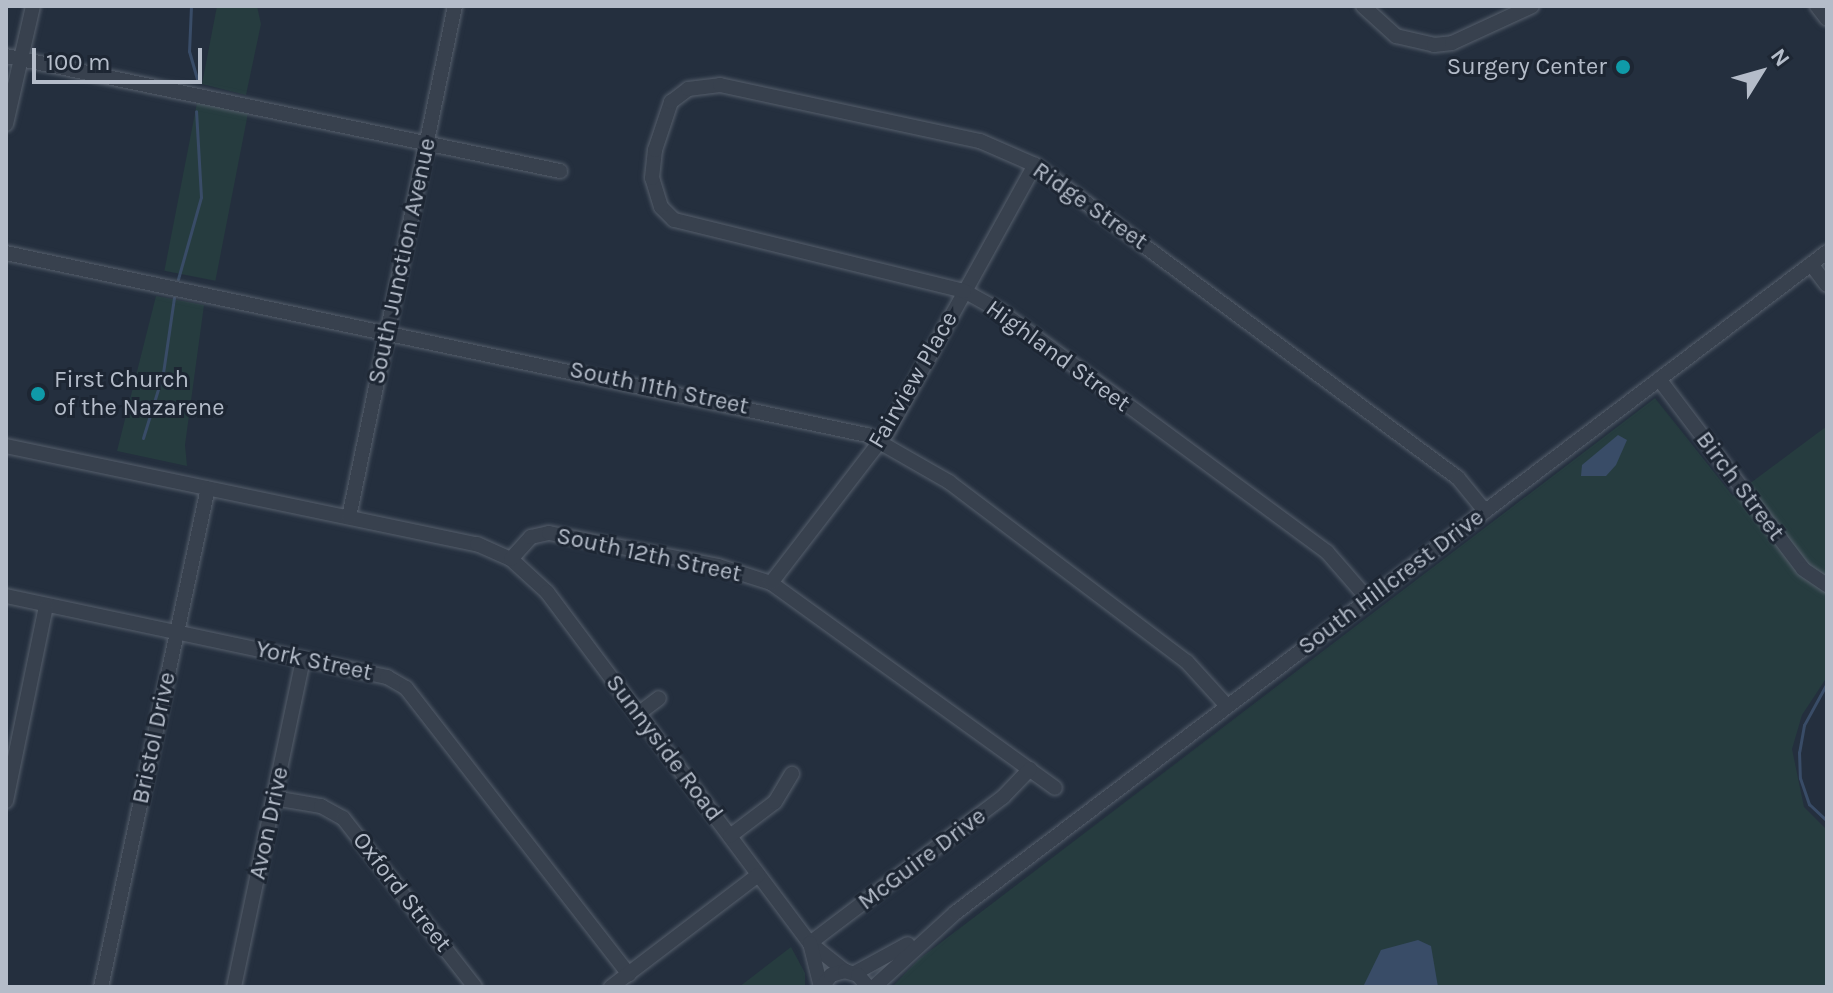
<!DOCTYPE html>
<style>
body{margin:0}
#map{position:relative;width:1833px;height:993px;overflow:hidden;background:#242f3e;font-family:Karla,sans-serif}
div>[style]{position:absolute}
.green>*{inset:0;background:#263c3f;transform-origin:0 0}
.water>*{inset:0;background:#394c67}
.stream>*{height:3px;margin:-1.5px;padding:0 1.5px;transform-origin:1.5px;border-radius:1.5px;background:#394c67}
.roads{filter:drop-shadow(0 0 2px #565f6c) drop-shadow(0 0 2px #565f6c)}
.minor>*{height:14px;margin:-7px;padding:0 7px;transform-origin:7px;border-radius:7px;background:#38414e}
.dots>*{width:22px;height:22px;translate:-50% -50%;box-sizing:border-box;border:4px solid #1d2633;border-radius:50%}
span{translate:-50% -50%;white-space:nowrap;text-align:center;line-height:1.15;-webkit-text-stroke:6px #1d2633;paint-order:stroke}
.poi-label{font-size:24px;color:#b4bcc9}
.right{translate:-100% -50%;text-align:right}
.left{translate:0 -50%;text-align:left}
.street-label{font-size:24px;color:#b4bcc9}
.frame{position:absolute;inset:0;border:8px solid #b4bcc9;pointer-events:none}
.north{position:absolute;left:1721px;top:32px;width:80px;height:80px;-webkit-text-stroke:6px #1d2633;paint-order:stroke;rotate:53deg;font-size:22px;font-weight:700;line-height:32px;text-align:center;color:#b4bcc9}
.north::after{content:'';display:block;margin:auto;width:28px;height:36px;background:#b4bcc9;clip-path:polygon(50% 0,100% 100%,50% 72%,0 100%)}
.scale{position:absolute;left:32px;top:48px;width:170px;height:36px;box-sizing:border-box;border:4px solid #b4bcc9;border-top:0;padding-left:10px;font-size:24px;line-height:28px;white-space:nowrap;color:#b4bcc9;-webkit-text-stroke:6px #1d2633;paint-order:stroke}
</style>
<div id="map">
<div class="green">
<div style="clip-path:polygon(217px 6px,257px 6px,261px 24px,246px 95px,202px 84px)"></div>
<div style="left:197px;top:103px;width:52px;height:171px;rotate:11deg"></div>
<div style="clip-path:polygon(156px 296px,204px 305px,185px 445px,187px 466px,117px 451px)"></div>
<div style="clip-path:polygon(1655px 398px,1733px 496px,1827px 426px,1827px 677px,1802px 715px,1792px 749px,1804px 807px,1827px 830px,1827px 987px,892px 987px,918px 960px)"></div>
<div style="clip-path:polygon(791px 947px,805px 973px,805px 987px,739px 987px)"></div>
</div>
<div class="water">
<div style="clip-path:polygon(1618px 435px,1627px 440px,1616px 465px,1606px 476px,1581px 476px,1582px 465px)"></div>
<div style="clip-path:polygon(1418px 940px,1431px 946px,1438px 987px,1363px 987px,1381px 950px)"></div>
</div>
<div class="stream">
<div style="left:191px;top:6px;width:45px;rotate:92.5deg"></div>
<div style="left:189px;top:51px;width:32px;rotate:74deg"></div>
<div style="left:178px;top:279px;width:85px;rotate:-74.3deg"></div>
<div style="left:201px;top:197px;width:86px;rotate:-93.3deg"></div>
<div style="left:143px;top:438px;width:68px;rotate:-72.9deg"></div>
<div style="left:163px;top:373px;width:76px;rotate:-81.7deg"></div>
<div style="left:1827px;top:683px;width:48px;rotate:118.7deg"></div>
<div style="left:1804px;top:725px;width:27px;rotate:100deg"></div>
<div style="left:1799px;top:752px;width:26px;rotate:88deg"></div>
<div style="left:1800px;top:778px;width:28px;rotate:71deg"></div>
<div style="left:1809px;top:804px;width:25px;rotate:43deg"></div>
</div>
<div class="roads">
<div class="minor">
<div style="left:1363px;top:6px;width:45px;rotate:42.3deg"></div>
<div style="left:1396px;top:36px;width:39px;rotate:13deg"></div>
<div style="left:1434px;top:45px;width:18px;rotate:-6deg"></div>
<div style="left:1452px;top:43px;width:88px;rotate:-24.8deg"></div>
<div style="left:1817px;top:6px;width:16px;rotate:52deg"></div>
<div style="left:6px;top:56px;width:566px;rotate:11.73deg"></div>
<div style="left:6px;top:124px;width:121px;rotate:-77.1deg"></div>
<div style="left:6px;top:253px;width:880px;rotate:11.94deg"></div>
<div style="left:867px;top:435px;width:95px;rotate:29.8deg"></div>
<div style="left:949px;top:482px;width:298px;rotate:37.1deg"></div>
<div style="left:1187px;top:662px;width:59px;rotate:47.7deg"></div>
<div style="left:1811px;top:264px;width:26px;rotate:53deg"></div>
<div style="left:1659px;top:379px;width:238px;rotate:52.8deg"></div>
<div style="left:1803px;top:569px;width:29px;rotate:34deg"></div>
<div style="left:6px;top:446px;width:481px;rotate:11.8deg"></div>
<div style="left:477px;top:544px;width:37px;rotate:24deg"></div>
<div style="left:511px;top:559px;width:49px;rotate:42.5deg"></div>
<div style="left:547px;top:592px;width:439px;rotate:53.2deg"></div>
<div style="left:810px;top:943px;width:45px;rotate:38.7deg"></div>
<div style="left:349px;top:517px;width:522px;rotate:-78.28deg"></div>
<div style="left:511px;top:559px;width:30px;rotate:-48deg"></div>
<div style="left:531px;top:537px;width:18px;rotate:-13deg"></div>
<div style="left:549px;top:533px;width:172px;rotate:11deg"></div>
<div style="left:718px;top:566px;width:56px;rotate:17.8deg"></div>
<div style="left:771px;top:583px;width:350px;rotate:35.8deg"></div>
<div style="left:771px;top:583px;width:192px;rotate:-52.4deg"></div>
<div style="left:888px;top:431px;width:304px;rotate:-61.1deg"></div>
<div style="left:6px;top:596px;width:390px;rotate:12deg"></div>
<div style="left:387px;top:677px;width:22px;rotate:30deg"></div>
<div style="left:406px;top:688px;width:363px;rotate:52.1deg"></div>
<div style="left:1368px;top:599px;width:62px;rotate:-131.1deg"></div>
<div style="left:1327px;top:552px;width:404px;rotate:-143.6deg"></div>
<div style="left:1002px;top:312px;width:43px;rotate:-151.1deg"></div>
<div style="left:964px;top:291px;width:299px;rotate:-166.2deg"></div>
<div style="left:674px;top:220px;width:18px;rotate:-135deg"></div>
<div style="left:661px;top:207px;width:30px;rotate:-107deg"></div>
<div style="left:652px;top:178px;width:28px;rotate:-84deg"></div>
<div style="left:655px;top:150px;width:51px;rotate:-71.6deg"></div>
<div style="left:671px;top:102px;width:21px;rotate:-37deg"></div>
<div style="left:688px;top:89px;width:32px;rotate:-7deg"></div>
<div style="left:720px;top:85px;width:266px;rotate:12.2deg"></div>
<div style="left:980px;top:141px;width:60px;rotate:23.6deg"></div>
<div style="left:1035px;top:165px;width:526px;rotate:36.5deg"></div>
<div style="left:1458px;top:478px;width:43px;rotate:50.7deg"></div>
<div style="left:638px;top:714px;width:26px;rotate:-37deg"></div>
<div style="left:274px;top:798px;width:48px;rotate:9.7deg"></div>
<div style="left:321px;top:806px;width:25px;rotate:29deg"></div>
<div style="left:343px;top:818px;width:214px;rotate:52deg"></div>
<div style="left:6px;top:801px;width:199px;rotate:-78.4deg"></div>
<div style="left:730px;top:836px;width:56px;rotate:-37.1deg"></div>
<div style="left:775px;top:802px;width:33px;rotate:-59deg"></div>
<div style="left:810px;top:943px;width:242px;rotate:-37.1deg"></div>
<div style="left:1003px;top:797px;width:39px;rotate:-46deg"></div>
<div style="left:810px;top:943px;width:45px;rotate:76deg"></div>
<div style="left:855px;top:973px;width:60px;rotate:-28.7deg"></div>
<div style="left:101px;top:987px;width:510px;rotate:-77.9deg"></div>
<div style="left:234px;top:987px;width:335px;rotate:-78.1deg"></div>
<div style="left:611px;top:987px;width:185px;rotate:-37.3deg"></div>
<div style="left:822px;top:987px;width:15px;rotate:-53deg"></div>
<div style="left:831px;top:975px;width:15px;rotate:-16deg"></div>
<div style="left:845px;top:971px;width:14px;rotate:17deg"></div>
<div style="left:858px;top:975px;width:16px;rotate:50deg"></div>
<div style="left:874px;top:987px;width:110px;rotate:-42.4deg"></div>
<div style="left:955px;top:913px;width:1094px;rotate:-37.16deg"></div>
</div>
</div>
<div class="dots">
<div style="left:1623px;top:67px;background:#0f9aa8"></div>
<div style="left:38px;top:394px;background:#0f9aa8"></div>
</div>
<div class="poi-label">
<span class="right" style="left:1607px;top:67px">Surgery Center</span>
<span class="left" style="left:54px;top:394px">First Church<br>of the Nazarene</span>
</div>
<div class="street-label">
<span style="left:1090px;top:206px;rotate:35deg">Ridge Street</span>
<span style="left:402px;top:261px;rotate:-78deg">South Junction Avenue</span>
<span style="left:1058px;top:356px;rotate:36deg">Highland Street</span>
<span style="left:913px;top:380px;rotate:-60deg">Fairview Place</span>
<span style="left:659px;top:388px;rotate:12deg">South 11th Street</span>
<span style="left:1740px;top:486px;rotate:53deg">Birch Street</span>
<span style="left:649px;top:555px;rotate:12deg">South 12th Street</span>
<span style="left:1391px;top:582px;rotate:-37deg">South Hillcrest Drive</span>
<span style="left:314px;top:661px;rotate:12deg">York Street</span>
<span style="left:154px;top:738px;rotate:-78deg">Bristol Drive</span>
<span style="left:664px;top:748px;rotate:53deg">Sunnyside Road</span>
<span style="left:269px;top:823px;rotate:-78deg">Avon Drive</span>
<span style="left:922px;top:859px;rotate:-37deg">McGuire Drive</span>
<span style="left:402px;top:892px;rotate:52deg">Oxford Street</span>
</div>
<div class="frame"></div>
<div class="north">N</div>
<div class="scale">100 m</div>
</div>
